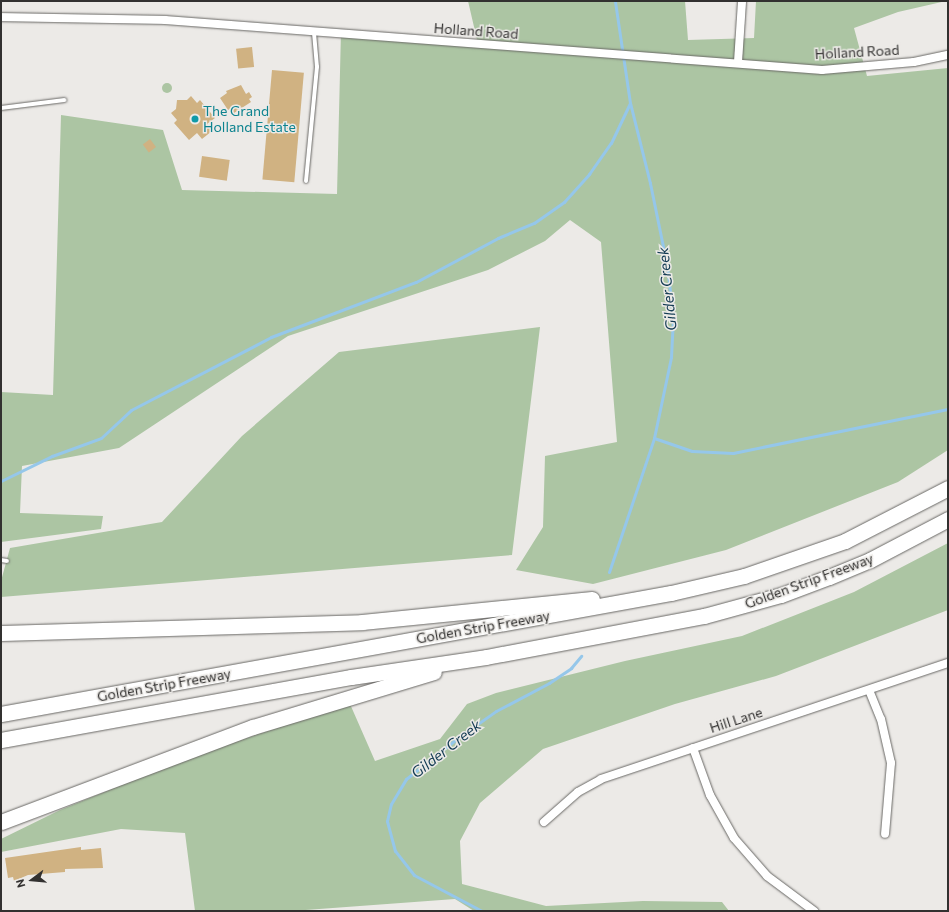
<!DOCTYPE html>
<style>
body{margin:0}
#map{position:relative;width:949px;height:912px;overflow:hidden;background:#eceae7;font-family:Commissioner,sans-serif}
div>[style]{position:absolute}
.green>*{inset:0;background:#acc5a3}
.round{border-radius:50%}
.stream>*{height:3px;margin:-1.5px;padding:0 1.5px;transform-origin:1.5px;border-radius:1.5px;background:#95c7ea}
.building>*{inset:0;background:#d0b282;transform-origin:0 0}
.roads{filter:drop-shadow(0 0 1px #696865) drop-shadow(0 0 1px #696865)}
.lane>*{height:4px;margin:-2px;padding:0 2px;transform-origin:2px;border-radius:2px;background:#fff}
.street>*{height:8px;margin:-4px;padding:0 4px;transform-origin:4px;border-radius:4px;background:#fff}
.highway>*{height:15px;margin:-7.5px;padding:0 7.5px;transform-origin:7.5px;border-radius:7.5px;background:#fff}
.dots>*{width:11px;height:11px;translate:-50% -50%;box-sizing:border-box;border:2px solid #eceae7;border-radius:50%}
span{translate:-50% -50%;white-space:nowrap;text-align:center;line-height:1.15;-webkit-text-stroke:3px #eceae7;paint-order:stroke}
.street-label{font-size:14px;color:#323130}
.culture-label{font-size:14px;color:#0d838f}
.left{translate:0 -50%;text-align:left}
.water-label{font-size:15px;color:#143c54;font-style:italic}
.frame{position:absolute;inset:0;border:2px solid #323130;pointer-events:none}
.north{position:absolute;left:12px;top:860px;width:40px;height:40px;-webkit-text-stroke:3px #eceae7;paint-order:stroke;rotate:254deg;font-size:11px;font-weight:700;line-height:16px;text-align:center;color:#323130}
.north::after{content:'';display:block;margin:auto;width:14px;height:18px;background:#323130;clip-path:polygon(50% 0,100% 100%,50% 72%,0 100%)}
</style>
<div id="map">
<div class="green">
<div style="clip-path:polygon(468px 1px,685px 1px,688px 40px,754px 38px,756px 1px,946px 1px,898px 12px,854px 28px,867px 76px,948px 68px,948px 450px,898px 482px,726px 550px,593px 584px,516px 570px,543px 527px,545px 456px,617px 442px,601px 242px,570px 220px,545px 241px,488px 270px,288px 336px,119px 448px,22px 466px,20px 513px,103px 516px,101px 529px,1px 542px,1px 392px,53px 395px,61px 115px,163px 130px,182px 190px,337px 194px,341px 31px,478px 44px)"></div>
<div class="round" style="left:162px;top:83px;width:10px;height:10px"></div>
<div style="clip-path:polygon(540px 327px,512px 555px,1px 597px,1px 581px,10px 548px,162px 522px,242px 436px,339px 352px)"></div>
<div style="clip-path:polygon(948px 543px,948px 610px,776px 676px,675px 704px,543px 749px,480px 803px,460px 841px,462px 884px,546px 906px,643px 901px,722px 902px,729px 911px,474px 911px,455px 899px,292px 911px,195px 911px,185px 833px,121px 829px,1px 852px,1px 839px,60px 810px,198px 754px,350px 704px,375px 761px,440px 739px,467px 704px,496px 693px,625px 661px,742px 636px,854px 592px)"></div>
</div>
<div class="stream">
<div style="left:654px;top:438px;width:40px;rotate:18.9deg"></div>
<div style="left:692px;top:451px;width:41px;rotate:2.8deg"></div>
<div style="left:733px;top:453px;width:219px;rotate:-11.6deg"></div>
<div style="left:1px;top:481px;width:57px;rotate:-26.1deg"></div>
<div style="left:52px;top:456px;width:52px;rotate:-20.2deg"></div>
<div style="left:101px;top:438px;width:41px;rotate:-43deg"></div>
<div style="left:131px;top:410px;width:158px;rotate:-27.5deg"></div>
<div style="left:271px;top:337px;width:155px;rotate:-20.8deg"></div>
<div style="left:416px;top:282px;width:93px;rotate:-28.2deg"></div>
<div style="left:498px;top:238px;width:39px;rotate:-23deg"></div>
<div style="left:534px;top:223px;width:37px;rotate:-35deg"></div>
<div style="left:564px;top:202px;width:38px;rotate:-48deg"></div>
<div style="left:589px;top:174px;width:38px;rotate:-55deg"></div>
<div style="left:611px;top:143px;width:44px;rotate:-64.6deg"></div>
<div style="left:609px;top:572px;width:141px;rotate:-71.4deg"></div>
<div style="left:654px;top:438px;width:83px;rotate:-78.1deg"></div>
<div style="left:671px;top:357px;width:40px;rotate:-87.1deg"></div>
<div style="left:673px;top:317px;width:51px;rotate:-96.7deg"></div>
<div style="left:667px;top:266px;width:85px;rotate:-101.6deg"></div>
<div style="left:650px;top:183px;width:82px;rotate:-104deg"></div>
<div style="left:630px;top:103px;width:103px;rotate:-98.4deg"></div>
<div style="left:482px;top:911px;width:77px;rotate:-152.1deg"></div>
<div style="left:414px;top:875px;width:31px;rotate:-128deg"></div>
<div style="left:395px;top:851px;width:31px;rotate:-105deg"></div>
<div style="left:387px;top:821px;width:17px;rotate:-77deg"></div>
<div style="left:391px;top:804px;width:29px;rotate:-59deg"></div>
<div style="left:406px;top:779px;width:68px;rotate:-38.4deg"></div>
<div style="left:459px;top:737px;width:45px;rotate:-35.1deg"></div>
<div style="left:496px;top:711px;width:60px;rotate:-27.8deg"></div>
<div style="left:549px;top:683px;width:27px;rotate:-34deg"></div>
<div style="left:571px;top:668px;width:16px;rotate:-50deg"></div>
</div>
<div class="building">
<div style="left:252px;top:47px;width:20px;height:16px;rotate:84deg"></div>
<div style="left:272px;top:70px;width:32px;height:110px;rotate:5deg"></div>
<div style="clip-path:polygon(241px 85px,246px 94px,249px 92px,252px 97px,249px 99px,251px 102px,234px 113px,231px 108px,228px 110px,220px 98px,227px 93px,226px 91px)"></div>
<div style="clip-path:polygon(191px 96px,197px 103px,200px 100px,215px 118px,207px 124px,212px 131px,202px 139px,197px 133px,189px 140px,174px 123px,177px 120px,171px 113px,176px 109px,177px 100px,187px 100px)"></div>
<div style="left:150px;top:139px;width:10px;height:9px;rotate:53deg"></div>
<div style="left:202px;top:156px;width:28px;height:21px;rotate:8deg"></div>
<div style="clip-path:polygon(81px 847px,81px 850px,101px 848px,103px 868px,65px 869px,65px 872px,28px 875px,14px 881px,13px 877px,8px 878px,5px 858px)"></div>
</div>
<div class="roads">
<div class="lane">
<div style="left:1px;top:108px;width:64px;rotate:-7.1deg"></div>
<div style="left:306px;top:181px;width:115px;rotate:-84.5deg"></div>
<div style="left:317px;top:67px;width:35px;rotate:-95deg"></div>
<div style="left:1px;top:560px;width:6px;rotate:9deg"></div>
</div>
<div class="street">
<div style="left:1px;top:17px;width:164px;rotate:1deg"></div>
<div style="left:165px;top:20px;width:659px;rotate:4.35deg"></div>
<div style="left:822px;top:70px;width:92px;rotate:-5deg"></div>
<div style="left:914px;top:62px;width:35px;rotate:-12deg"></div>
<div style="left:738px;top:62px;width:61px;rotate:-86.2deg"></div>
<div style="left:869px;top:690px;width:31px;rotate:68deg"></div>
<div style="left:881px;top:719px;width:45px;rotate:77.2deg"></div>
<div style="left:891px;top:763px;width:71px;rotate:94.8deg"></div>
<div style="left:693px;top:748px;width:50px;rotate:70.1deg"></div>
<div style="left:710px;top:795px;width:49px;rotate:60.8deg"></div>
<div style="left:734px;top:838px;width:50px;rotate:49deg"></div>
<div style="left:767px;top:876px;width:59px;rotate:36.7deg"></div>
<div style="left:544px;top:822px;width:45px;rotate:-41.4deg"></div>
<div style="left:578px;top:792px;width:26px;rotate:-29deg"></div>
<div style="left:601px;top:779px;width:366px;rotate:-18.5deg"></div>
</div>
<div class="highway">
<div style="left:1px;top:633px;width:361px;rotate:-1.7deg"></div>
<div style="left:362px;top:622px;width:231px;rotate:-5.7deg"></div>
<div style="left:1px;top:714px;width:681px;rotate:-10.24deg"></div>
<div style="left:671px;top:593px;width:75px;rotate:-13.1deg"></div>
<div style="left:744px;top:576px;width:107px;rotate:-19.1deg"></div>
<div style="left:845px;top:541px;width:116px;rotate:-27.2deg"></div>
<div style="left:1px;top:740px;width:356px;rotate:-10.2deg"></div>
<div style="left:351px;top:677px;width:136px;rotate:-8.4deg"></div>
<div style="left:486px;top:657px;width:222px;rotate:-10.7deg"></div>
<div style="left:704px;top:616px;width:80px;rotate:-15.3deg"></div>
<div style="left:781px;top:595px;width:51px;rotate:-20.6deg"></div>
<div style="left:829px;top:577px;width:44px;rotate:-22.5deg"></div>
<div style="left:870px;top:560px;width:88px;rotate:-27.7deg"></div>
<div style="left:1px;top:822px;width:269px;rotate:-20.7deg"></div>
<div style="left:253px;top:727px;width:189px;rotate:-16.9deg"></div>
</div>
</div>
<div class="dots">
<div style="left:195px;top:119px;background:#0f9aa8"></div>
</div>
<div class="street-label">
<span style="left:476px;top:31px;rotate:4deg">Holland Road</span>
<span style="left:857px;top:52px;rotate:-3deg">Holland Road</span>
<span style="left:809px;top:581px;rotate:-20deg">Golden Strip Freeway</span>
<span style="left:483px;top:627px;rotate:-10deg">Golden Strip Freeway</span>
<span style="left:164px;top:685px;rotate:-10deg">Golden Strip Freeway</span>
<span style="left:736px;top:720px;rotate:-18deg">Hill Lane</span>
</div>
<div class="culture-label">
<span class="left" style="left:203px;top:119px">The Grand<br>Holland Estate</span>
</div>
<div class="water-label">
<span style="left:667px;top:289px;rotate:-96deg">Gilder Creek</span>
<span style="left:446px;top:749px;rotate:-38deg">Gilder Creek</span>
</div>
<div class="frame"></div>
<div class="north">N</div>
</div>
